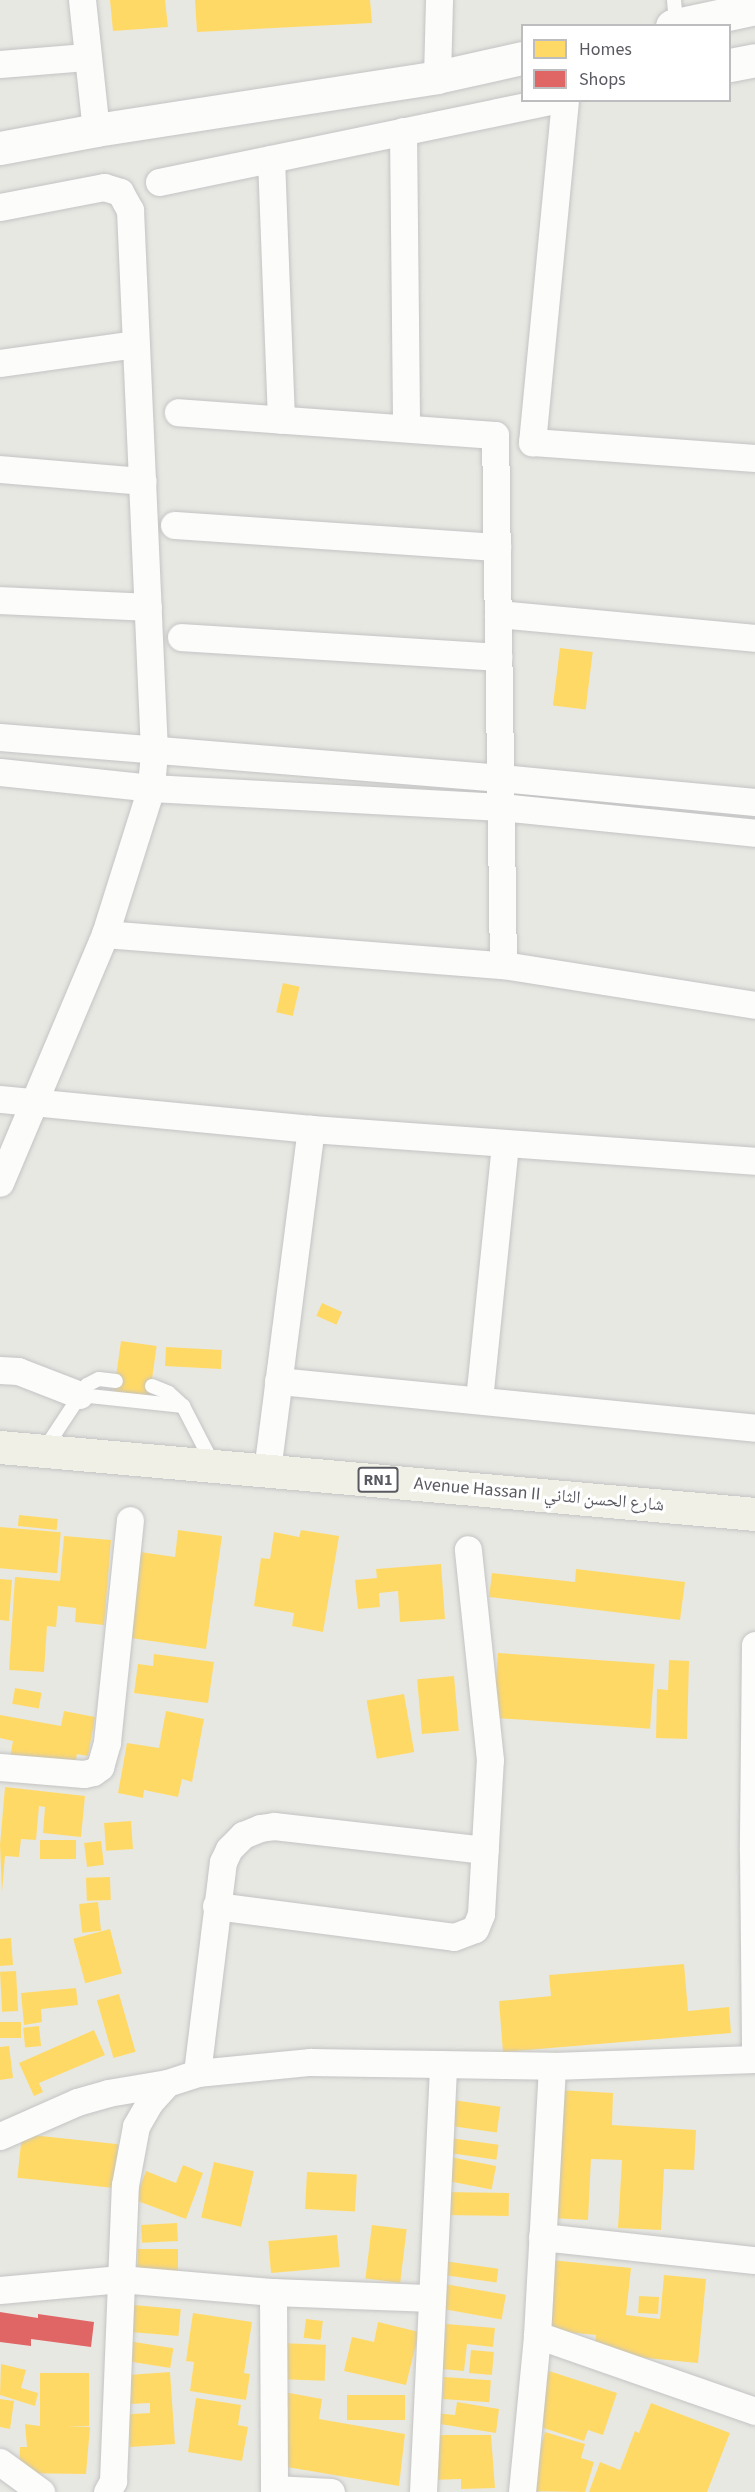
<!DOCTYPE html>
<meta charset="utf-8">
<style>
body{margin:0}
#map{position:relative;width:755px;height:2492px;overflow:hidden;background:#e8e8e3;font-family:"Source Sans 3","Noto Naskh Arabic",sans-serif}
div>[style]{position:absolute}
.homes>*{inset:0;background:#ffd966;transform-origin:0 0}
.shops>*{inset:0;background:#e06666}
.roads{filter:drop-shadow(0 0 2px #c4c4c5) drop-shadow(0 0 2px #c4c4c5)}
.service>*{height:14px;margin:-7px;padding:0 7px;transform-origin:7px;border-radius:7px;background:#fcfcfb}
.minor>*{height:27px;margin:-13.5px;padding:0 13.5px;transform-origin:13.5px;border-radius:13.5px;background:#fcfcfb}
.tertiary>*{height:33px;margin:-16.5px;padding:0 16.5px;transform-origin:16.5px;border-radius:16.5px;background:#fcfcfb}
.primary>*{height:33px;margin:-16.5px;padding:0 16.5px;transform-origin:16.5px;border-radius:16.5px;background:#f0f0e6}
span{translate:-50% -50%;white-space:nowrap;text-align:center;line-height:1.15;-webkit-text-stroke:6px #fff;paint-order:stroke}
.shield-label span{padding:2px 4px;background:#fff;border:2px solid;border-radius:4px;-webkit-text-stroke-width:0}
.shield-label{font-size:16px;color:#595a61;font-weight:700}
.street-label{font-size:18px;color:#595a61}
.legend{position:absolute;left:521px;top:24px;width:210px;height:78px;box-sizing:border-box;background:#fff;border:2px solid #bdbdc0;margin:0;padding:8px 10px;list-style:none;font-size:18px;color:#595a61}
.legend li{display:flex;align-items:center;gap:12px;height:30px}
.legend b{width:30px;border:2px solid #bdbdc0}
</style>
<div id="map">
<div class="homes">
<div style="clip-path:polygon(110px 0,165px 0,168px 27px,113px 31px)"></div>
<div style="clip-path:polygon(195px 0,370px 0,372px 23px,197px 32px)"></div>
<div style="left:560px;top:648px;width:33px;height:58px;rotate:7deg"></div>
<div style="left:283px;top:983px;width:17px;height:30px;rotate:13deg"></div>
<div style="left:322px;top:1303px;width:22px;height:14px;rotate:24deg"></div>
<div style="left:121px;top:1341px;width:36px;height:55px;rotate:8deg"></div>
<div style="left:166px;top:1347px;width:56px;height:19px;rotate:3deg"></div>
<div style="left:19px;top:1515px;width:39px;height:11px;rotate:6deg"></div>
<div style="left:0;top:1527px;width:61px;height:41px;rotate:5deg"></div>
<div style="clip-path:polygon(178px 1530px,222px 1536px,206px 1649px,131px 1638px,140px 1552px,175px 1557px)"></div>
<div style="clip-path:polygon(301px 1530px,339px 1536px,323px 1632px,292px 1626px,294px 1613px,254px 1606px,261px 1558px,270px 1559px,274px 1532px,299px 1537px)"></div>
<div style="clip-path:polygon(64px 1536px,111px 1540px,104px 1625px,75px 1622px,76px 1608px,58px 1606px,56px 1627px,47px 1626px,44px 1672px,9px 1670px,15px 1577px,60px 1581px)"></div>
<div style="clip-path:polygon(441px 1564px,445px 1619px,400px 1622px,398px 1591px,379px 1593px,380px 1607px,358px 1609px,355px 1580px,377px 1578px,376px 1569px)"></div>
<div style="clip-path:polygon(576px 1569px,685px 1582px,680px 1620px,489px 1597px,492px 1573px,575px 1582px)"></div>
<div style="clip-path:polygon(0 1579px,12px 1580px,9px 1621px,0 1620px)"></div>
<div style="left:498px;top:1653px;width:157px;height:65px;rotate:4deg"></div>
<div style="clip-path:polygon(154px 1654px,214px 1662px,208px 1703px,134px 1693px,138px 1664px,153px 1666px)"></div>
<div style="clip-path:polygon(669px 1660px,689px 1661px,687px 1739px,656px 1738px,657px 1689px,668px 1690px)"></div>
<div style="left:454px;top:1676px;width:55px;height:37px;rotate:85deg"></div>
<div style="left:15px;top:1688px;width:27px;height:16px;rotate:10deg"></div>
<div style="left:404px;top:1694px;width:59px;height:38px;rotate:80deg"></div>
<div style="clip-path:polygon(64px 1711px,95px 1717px,88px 1756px,77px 1754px,74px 1771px,10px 1758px,13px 1741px,0 1738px,0 1715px,61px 1726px)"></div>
<div style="clip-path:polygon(166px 1711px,204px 1719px,192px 1782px,182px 1779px,178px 1797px,144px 1790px,143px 1798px,118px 1793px,127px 1743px,159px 1748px)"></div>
<div style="clip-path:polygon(5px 1787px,85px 1796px,81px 1837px,43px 1833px,45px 1807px,39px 1806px,36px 1840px,21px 1839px,19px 1857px,5px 1856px,2px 1892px,0 1845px)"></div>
<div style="left:131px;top:1821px;width:28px;height:27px;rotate:86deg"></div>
<div style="left:76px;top:1840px;width:19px;height:36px;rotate:90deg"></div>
<div style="left:101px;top:1841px;width:24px;height:17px;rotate:83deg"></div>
<div style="left:110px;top:1877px;width:23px;height:24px;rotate:88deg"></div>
<div style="left:98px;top:1902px;width:29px;height:19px;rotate:84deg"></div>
<div style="left:110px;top:1929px;width:46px;height:38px;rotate:75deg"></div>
<div style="clip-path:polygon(11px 1938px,13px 1965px,0 1966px,0 1939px)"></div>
<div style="clip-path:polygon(684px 1964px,688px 2011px,729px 2007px,731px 2033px,503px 2052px,499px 2001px,551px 1996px,549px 1975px)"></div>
<div style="left:16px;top:1971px;width:40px;height:16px;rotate:87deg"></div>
<div style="clip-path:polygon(76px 1988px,78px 2005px,41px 2009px,42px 2022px,24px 2025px,21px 1993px)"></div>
<div style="left:119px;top:1994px;width:60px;height:23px;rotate:74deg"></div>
<div style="left:0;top:2022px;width:21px;height:16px"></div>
<div style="left:39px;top:2026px;width:20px;height:16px;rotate:84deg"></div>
<div style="clip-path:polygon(94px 2030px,105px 2055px,39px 2083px,43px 2092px,34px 2096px,19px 2063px)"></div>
<div style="clip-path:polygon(9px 2046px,13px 2078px,0 2080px,0 2047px)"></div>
<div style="clip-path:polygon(558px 2090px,613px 2093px,612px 2125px,696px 2130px,694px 2170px,664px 2169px,661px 2230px,618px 2228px,622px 2160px,591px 2159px,588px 2220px,551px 2218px)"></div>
<div style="left:446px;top:2099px;width:55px;height:26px;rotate:8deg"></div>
<div style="left:22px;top:2134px;width:97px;height:44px;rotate:6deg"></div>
<div style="left:450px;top:2138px;width:49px;height:15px;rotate:8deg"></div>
<div style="left:450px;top:2157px;width:47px;height:24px;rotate:11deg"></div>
<div style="left:214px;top:2162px;width:41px;height:57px;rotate:13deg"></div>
<div style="clip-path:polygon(183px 2165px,203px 2173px,186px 2219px,135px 2200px,146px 2171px,176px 2183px)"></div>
<div style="left:307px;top:2172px;width:50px;height:37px;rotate:3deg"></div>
<div style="left:445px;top:2192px;width:64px;height:23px;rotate:1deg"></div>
<div style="left:177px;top:2223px;width:18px;height:36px;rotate:87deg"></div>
<div style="left:372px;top:2225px;width:35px;height:54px;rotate:7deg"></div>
<div style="left:337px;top:2235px;width:32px;height:69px;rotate:85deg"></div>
<div style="left:138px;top:2249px;width:40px;height:26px"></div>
<div style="clip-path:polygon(551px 2260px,631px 2268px,626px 2315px,660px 2319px,664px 2275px,706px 2279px,698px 2363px,595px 2353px,596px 2335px,544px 2330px)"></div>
<div style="left:444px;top:2261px;width:55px;height:14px;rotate:8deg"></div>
<div style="left:439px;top:2283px;width:68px;height:25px;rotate:10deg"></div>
<div style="left:639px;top:2296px;width:20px;height:17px;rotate:3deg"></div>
<div style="left:122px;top:2304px;width:59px;height:27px;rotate:5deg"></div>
<div style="clip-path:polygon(193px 2313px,252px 2322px,244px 2373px,250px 2374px,246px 2400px,190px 2391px,194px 2362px,186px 2361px)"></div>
<div style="left:306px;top:2319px;width:17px;height:19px;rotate:7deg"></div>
<div style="clip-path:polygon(378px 2322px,419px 2332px,406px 2385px,344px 2371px,352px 2337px,374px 2342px)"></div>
<div style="clip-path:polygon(446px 2324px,495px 2328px,493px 2347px,467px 2344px,464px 2371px,442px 2369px)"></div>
<div style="left:122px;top:2340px;width:52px;height:20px;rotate:9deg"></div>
<div style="left:278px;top:2343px;width:48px;height:36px;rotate:2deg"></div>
<div style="left:471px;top:2350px;width:23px;height:23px;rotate:5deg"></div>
<div style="clip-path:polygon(1px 2364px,26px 2370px,21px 2388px,38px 2393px,35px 2406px,0 2395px)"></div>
<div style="clip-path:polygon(549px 2371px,617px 2393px,603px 2435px,588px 2430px,584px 2441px,531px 2424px)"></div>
<div style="clip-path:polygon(170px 2372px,175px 2444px,130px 2447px,129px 2430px,115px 2431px,115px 2415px,150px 2413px,150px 2403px,130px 2404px,128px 2375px)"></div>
<div style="clip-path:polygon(40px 2373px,89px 2373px,89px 2426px,67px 2426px,90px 2427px,86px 2474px,19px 2473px,20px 2447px,27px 2447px,25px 2424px,40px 2426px)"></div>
<div style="left:444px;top:2377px;width:47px;height:22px;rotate:4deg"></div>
<div style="clip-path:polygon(284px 2392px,322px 2399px,319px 2419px,405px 2434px,399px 2486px,275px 2465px)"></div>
<div style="left:347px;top:2395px;width:58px;height:25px"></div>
<div style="clip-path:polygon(196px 2398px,241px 2405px,238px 2425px,248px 2427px,242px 2461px,188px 2452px)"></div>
<div style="clip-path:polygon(0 2399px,14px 2401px,10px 2429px,0 2427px)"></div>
<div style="clip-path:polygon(457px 2402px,499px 2409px,496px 2433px,434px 2423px,435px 2413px,455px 2415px)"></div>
<div style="clip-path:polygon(651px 2403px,730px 2433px,707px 2492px,589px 2492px,600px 2462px,620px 2470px,635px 2431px,639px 2433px)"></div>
<div style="clip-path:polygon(545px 2432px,585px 2444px,581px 2458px,594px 2462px,585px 2492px,528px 2491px)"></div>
<div style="clip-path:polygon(430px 2435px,491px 2435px,495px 2488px,461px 2489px,461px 2479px,431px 2480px)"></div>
</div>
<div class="shops">
<div style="clip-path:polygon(0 2312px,38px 2318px,38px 2314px,94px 2322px,91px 2347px,31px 2339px,31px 2346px,0 2342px)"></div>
</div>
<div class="roads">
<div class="service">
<div style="left:674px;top:0;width:25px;rotate:85deg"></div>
<div style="left:152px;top:1386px;width:18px;rotate:22deg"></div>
<div style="left:169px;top:1393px;width:19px;rotate:43deg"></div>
<div style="left:183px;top:1406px;width:65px;rotate:62.7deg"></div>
<div style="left:80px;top:1395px;width:104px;rotate:6.1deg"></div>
<div style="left:44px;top:1450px;width:78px;rotate:-56.5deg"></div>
<div style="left:87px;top:1385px;width:13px;rotate:-27deg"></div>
<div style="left:99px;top:1379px;width:17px;rotate:7deg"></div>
</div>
<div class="minor">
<div style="left:82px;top:0;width:131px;rotate:83.9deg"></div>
<div style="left:0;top:64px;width:86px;rotate:-4.7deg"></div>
<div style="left:437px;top:77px;width:77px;rotate:-88.5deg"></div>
<div style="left:565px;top:100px;width:344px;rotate:95.5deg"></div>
<div style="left:532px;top:442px;width:224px;rotate:4.1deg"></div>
<div style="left:403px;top:131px;width:297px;rotate:89.4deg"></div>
<div style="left:271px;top:159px;width:261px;rotate:87.8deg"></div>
<div style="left:159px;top:182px;width:405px;rotate:-11.7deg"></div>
<div style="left:0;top:207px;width:106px;rotate:-10.9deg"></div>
<div style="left:104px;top:187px;width:17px;rotate:17deg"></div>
<div style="left:120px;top:192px;width:21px;rotate:61deg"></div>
<div style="left:130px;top:210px;width:543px;rotate:87.46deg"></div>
<div style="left:154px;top:752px;width:36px;rotate:95deg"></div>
<div style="left:151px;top:788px;width:153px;rotate:107.5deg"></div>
<div style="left:105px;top:934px;width:270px;rotate:112.9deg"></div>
<div style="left:0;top:363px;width:137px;rotate:-8deg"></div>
<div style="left:0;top:469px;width:143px;rotate:4.8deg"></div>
<div style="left:174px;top:525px;width:324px;rotate:3.9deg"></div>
<div style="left:0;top:600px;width:148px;rotate:2.7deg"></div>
<div style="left:498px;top:614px;width:258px;rotate:5.3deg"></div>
<div style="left:181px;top:637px;width:318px;rotate:3.6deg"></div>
<div style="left:0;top:737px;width:503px;rotate:4.68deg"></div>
<div style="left:501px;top:778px;width:255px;rotate:5.4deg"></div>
<div style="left:0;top:772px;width:152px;rotate:6deg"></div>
<div style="left:151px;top:788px;width:351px;rotate:3.1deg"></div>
<div style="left:501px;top:807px;width:255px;rotate:5.8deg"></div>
<div style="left:105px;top:934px;width:399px;rotate:4.5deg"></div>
<div style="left:503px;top:965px;width:530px;rotate:-90.86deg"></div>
<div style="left:495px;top:435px;width:318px;rotate:-175.9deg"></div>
<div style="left:503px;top:965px;width:255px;rotate:9deg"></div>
<div style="left:0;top:1099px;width:312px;rotate:5.5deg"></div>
<div style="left:311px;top:1129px;width:445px;rotate:4.1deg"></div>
<div style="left:0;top:1370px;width:18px;rotate:3deg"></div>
<div style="left:18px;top:1371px;width:66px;rotate:21.2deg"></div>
<div style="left:278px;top:1381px;width:479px;rotate:5.6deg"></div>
<div style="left:479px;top:1400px;width:257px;rotate:-84.2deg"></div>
<div style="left:267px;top:1471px;width:345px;rotate:-82.7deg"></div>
<div style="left:755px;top:1645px;width:206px;rotate:90.6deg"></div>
<div style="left:753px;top:1851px;width:200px;rotate:89.4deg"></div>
<div style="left:0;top:1767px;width:84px;rotate:4.8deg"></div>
<div style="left:84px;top:1774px;width:9px;rotate:-13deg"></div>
<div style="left:93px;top:1772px;width:9px;rotate:-36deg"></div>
<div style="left:100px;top:1767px;width:26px;rotate:-74deg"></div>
<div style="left:107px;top:1742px;width:223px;rotate:-84.1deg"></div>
<div style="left:216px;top:1906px;width:240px;rotate:7.4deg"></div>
<div style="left:454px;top:1937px;width:22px;rotate:-21deg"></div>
<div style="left:475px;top:1929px;width:16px;rotate:-68deg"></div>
<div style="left:481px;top:1914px;width:154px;rotate:-86.7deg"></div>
<div style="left:490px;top:1760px;width:212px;rotate:-96deg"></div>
<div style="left:197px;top:2073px;width:213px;rotate:-83deg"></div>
<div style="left:223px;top:1862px;width:14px;rotate:-65deg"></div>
<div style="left:229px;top:1849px;width:20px;rotate:-45deg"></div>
<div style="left:243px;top:1835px;width:18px;rotate:-22deg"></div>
<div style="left:260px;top:1828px;width:14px;rotate:-8deg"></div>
<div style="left:274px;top:1826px;width:212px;rotate:6.5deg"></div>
<div style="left:0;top:2136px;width:84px;rotate:-23.8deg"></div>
<div style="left:77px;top:2102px;width:32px;rotate:-16deg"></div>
<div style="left:108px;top:2093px;width:60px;rotate:-9.6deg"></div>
<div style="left:542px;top:2237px;width:214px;rotate:6.2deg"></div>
<div style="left:0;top:2290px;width:121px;rotate:-5.2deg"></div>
<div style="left:120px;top:2279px;width:154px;rotate:4.9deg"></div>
<div style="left:273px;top:2292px;width:200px;rotate:89.7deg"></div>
<div style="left:273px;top:2292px;width:159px;rotate:2.2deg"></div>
<div style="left:537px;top:2335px;width:231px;rotate:19.2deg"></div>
<div style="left:0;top:2462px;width:51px;rotate:36.2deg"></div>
<div style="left:274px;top:2489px;width:57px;rotate:3deg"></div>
<div style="left:107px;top:2492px;width:13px;rotate:-61deg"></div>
<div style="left:113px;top:2481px;width:296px;rotate:-87.7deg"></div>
<div style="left:125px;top:2185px;width:60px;rotate:-79.4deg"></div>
<div style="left:136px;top:2126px;width:28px;rotate:-60deg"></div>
<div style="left:150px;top:2102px;width:25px;rotate:-48deg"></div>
<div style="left:167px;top:2083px;width:32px;rotate:-18deg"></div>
<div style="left:197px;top:2073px;width:114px;rotate:-5.6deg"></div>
<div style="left:310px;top:2062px;width:242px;rotate:0.9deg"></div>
<div style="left:552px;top:2066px;width:203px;rotate:-2deg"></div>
<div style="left:423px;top:2492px;width:428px;rotate:-87.3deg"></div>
<div style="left:522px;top:2492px;width:158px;rotate:-84.5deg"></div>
<div style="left:537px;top:2335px;width:269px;rotate:-86.8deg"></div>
</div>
<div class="tertiary">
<div style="left:672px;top:26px;width:85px;rotate:-12.2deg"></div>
<div style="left:730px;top:65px;width:25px;rotate:-11deg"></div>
<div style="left:0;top:148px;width:98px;rotate:-10.6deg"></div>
<div style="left:96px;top:130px;width:345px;rotate:-8.8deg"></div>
<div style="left:437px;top:77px;width:87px;rotate:-12.6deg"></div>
</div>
<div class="primary">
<div style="left:0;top:1447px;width:758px;rotate:5.07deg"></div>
</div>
</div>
<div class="shield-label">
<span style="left:378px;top:1480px">RN1</span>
</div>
<div class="street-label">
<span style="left:539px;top:1495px;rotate:5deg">Avenue Hassan II شارع الحسن الثاني</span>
</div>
<ul class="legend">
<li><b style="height:16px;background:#ffd966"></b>Homes</li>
<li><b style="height:16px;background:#e06666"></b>Shops</li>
</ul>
</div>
